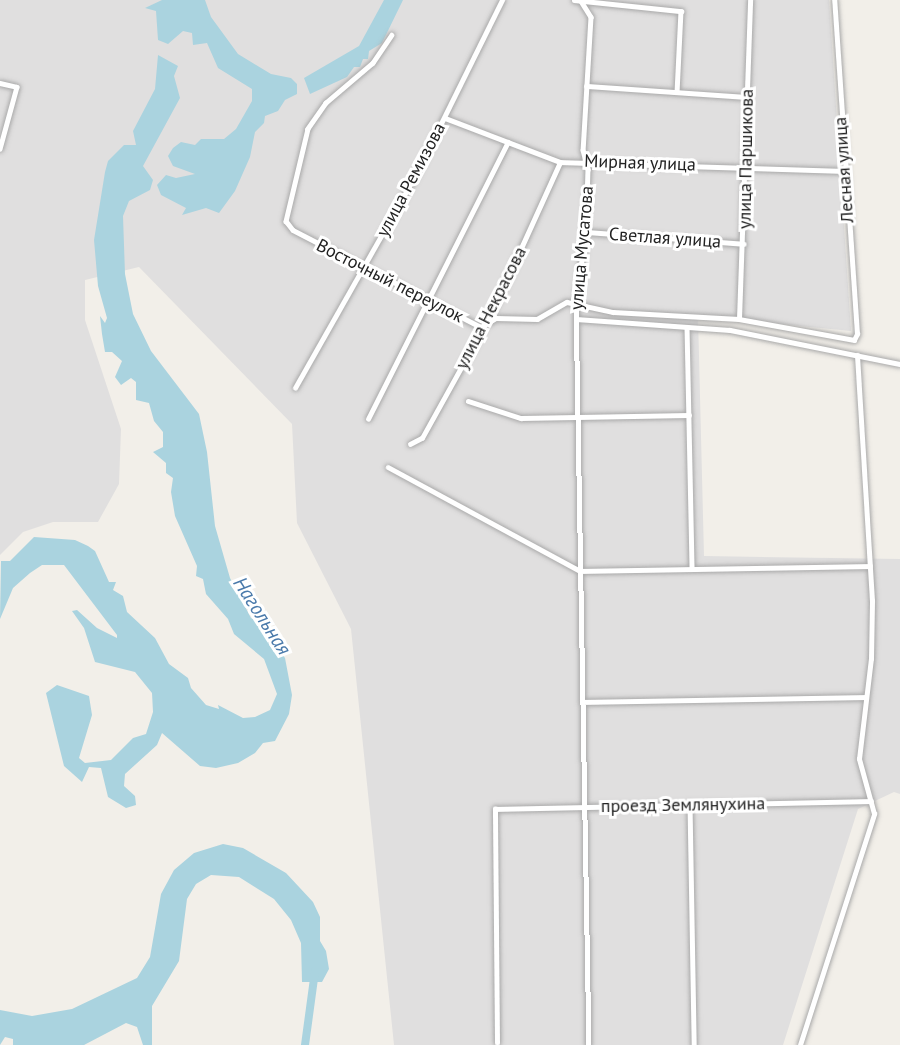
<!DOCTYPE html>
<meta charset="utf-8">
<style>
body{margin:0}
#map{position:relative;width:900px;height:1045px;overflow:hidden;background:#f2efe9;font-family:"PT Sans",sans-serif}
div>[style]{position:absolute}
.residential>*{inset:0;background:#e0dfdf}
.water>*{inset:0;background:#aad3df}
.river>*{height:8px;margin:-4px;padding:0 4px;transform-origin:4px;border-radius:4px;background:#aad3df}
.roads{filter:drop-shadow(0 0 2px #a9a9a9) drop-shadow(0 0 2px #a9a9a9)}
.minor>*{height:4.5px;margin:-2.25px;padding:0 2.25px;transform-origin:2.25px;border-radius:2.25px;background:#fff}
span{translate:-50% -50%;white-space:nowrap;text-align:center;line-height:1.15;-webkit-text-stroke:6px #fff;paint-order:stroke}
.street-label{font-size:18px;color:#222}
.water-label{font-size:20px;color:#4a7aab;font-style:italic}
</style>
<div id="map">
<div class="residential">
<div style="clip-path:polygon(0 0,829px 0,851px 331px,698px 316px,704px 556px,900px 559px,900px 794px,894px 792px,858px 809px,783px 1045px,394px 1045px,351px 629px,297px 523px,292px 424px,139px 267px,85px 280px,85px 320px,121px 429px,119px 484px,98px 522px,53px 522px,23px 532px,0 555px)"></div>
</div>
<div class="water">
<div style="clip-path:polygon(162px 0,205px 0,211px 17px,238px 54px,271px 74px,291px 78px,297px 84px,297px 94px,285px 100px,278px 111px,265px 116px,264px 123px,255px 132px,250px 157px,235px 191px,219px 213px,206px 208px,182px 215px,186px 208px,161px 195px,157px 185px,166px 175px,176px 178px,195px 174px,173px 166px,168px 156px,173px 148px,181px 142px,195px 145px,201px 139px,224px 139px,236px 129px,252px 101px,252px 89px,218px 68px,207px 43px,193px 45px,192px 33px,183px 31px,168px 44px,158px 40px,156px 11px,145px 8px)"></div>
<div style="clip-path:polygon(384px 0,403px 0,382px 43px,369px 51px,368px 59px,363px 59px,360px 67px,354px 67px,347px 77px,310px 94px,304px 78px,359px 46px)"></div>
<div style="clip-path:polygon(158px 55px,178px 66px,174px 76px,180px 98px,143px 166px,153px 180px,150px 190px,129px 201px,123px 216px,125px 274px,133px 314px,151px 351px,199px 414px,207px 452px,215px 526px,230px 578px,251px 618px,260px 623px,285px 658px,292px 695px,289px 714px,275px 741px,263px 743px,255px 753px,238px 763px,216px 768px,200px 766px,162px 733px,157px 745px,125px 774px,124px 786px,135px 796px,136px 805px,126px 808px,108px 797px,101px 768px,89px 767px,82px 782px,64px 766px,46px 693px,57px 685px,89px 696px,92px 715px,79px 758px,85px 763px,111px 760px,133px 738px,146px 734px,153px 712px,152px 693px,135px 672px,95px 662px,84px 628px,72px 611px,77px 610px,97px 628px,117px 638px,117px 635px,64px 565px,42px 565px,30px 573px,13px 588px,0 619px,1px 561px,10px 561px,34px 537px,75px 540px,88px 546px,95px 551px,109px 582px,116px 582px,113px 590px,123px 596px,127px 612px,155px 638px,169px 664px,188px 678px,191px 688px,206px 705px,219px 709px,218px 705px,243px 718px,255px 717px,270px 710px,277px 694px,264px 659px,234px 634px,228px 619px,206px 594px,203px 579px,196px 576px,197px 566px,175px 516px,171px 492px,173px 478px,166px 473px,166px 463px,153px 452px,163px 447px,163px 432px,154px 421px,149px 403px,136px 400px,136px 382px,131px 378px,121px 385px,115px 377px,122px 361px,112px 352px,105px 352px,102px 334px,100px 316px,105px 323px,107px 318px,98px 286px,94px 240px,105px 172px,108px 161px,124px 145px,136px 145px,133px 131px,155px 89px)"></div>
<div style="clip-path:polygon(223px 844px,243px 848px,286px 873px,313px 902px,320px 917px,320px 941px,326px 951px,329px 969px,322px 982px,302px 982px,301px 943px,291px 920px,274px 899px,239px 877px,211px 875px,196px 884px,187px 899px,179px 961px,152px 1006px,152px 1045px,143px 1045px,137px 1027px,126px 1023px,84px 1045px,13px 1045px,13px 1039px,5px 1037px,0 1045px,0 1010px,32px 1016px,72px 1009px,137px 978px,150px 957px,161px 894px,174px 870px,194px 853px)"></div>
</div>
<div class="river">
<div style="left:305px;top:1045px;width:75px;rotate:-82.3deg"></div>
</div>
<div class="roads">
<div class="minor">
<div style="left:574px;top:0;width:108px;rotate:5.9deg"></div>
<div style="left:681px;top:11px;width:81px;rotate:92.8deg"></div>
<div style="left:581px;top:1px;width:19px;rotate:58deg"></div>
<div style="left:591px;top:17px;width:133px;rotate:93.4deg"></div>
<div style="left:583px;top:150px;width:20px;rotate:75deg"></div>
<div style="left:588px;top:169px;width:63px;rotate:91.8deg"></div>
<div style="left:586px;top:232px;width:72px;rotate:98deg"></div>
<div style="left:576px;top:303px;width:742px;rotate:89deg"></div>
<div style="left:392px;top:35px;width:34px;rotate:124deg"></div>
<div style="left:373px;top:63px;width:62px;rotate:139.6deg"></div>
<div style="left:326px;top:103px;width:32px;rotate:125deg"></div>
<div style="left:308px;top:129px;width:95px;rotate:103.4deg"></div>
<div style="left:286px;top:221px;width:11px;rotate:52deg"></div>
<div style="left:293px;top:230px;width:212px;rotate:27.3deg"></div>
<div style="left:481px;top:327px;width:17px;rotate:-31deg"></div>
<div style="left:496px;top:318px;width:41px;rotate:1.4deg"></div>
<div style="left:537px;top:319px;width:34px;rotate:-30deg"></div>
<div style="left:567px;top:302px;width:47px;rotate:12.3deg"></div>
<div style="left:613px;top:312px;width:126px;rotate:3.2deg"></div>
<div style="left:739px;top:319px;width:117px;rotate:10.3deg"></div>
<div style="left:854px;top:340px;width:7px;rotate:-63deg"></div>
<div style="left:857px;top:334px;width:335px;rotate:-93.9deg"></div>
<div style="left:0;top:83px;width:17px;rotate:13deg"></div>
<div style="left:17px;top:87px;width:64px;rotate:105.3deg"></div>
<div style="left:586px;top:86px;width:162px;rotate:3.9deg"></div>
<div style="left:445px;top:118px;width:123px;rotate:20.9deg"></div>
<div style="left:560px;top:162px;width:283px;rotate:1.8deg"></div>
<div style="left:586px;top:232px;width:158px;rotate:4.3deg"></div>
<div style="left:576px;top:319px;width:154px;rotate:4.1deg"></div>
<div style="left:730px;top:330px;width:173px;rotate:11.3deg"></div>
<div style="left:739px;top:319px;width:319px;rotate:-88deg"></div>
<div style="left:687px;top:327px;width:242px;rotate:88.8deg"></div>
<div style="left:295px;top:388px;width:248px;rotate:-60.5deg"></div>
<div style="left:417px;top:172px;width:192px;rotate:-63.7deg"></div>
<div style="left:468px;top:401px;width:56px;rotate:17.8deg"></div>
<div style="left:521px;top:418px;width:168px;rotate:-1deg"></div>
<div style="left:368px;top:419px;width:310px;rotate:-63.2deg"></div>
<div style="left:410px;top:444px;width:13px;rotate:-27deg"></div>
<div style="left:422px;top:438px;width:146px;rotate:-61deg"></div>
<div style="left:493px;top:310px;width:162px;rotate:-65.6deg"></div>
<div style="left:388px;top:467px;width:218px;rotate:28.4deg"></div>
<div style="left:580px;top:571px;width:290px;rotate:-1deg"></div>
<div style="left:582px;top:702px;width:284px;rotate:-1deg"></div>
<div style="left:690px;top:804px;width:241px;rotate:89deg"></div>
<div style="left:497px;top:1043px;width:234px;rotate:-90.5deg"></div>
<div style="left:495px;top:809px;width:376px;rotate:-1.2deg"></div>
<div style="left:800px;top:1045px;width:243px;rotate:-72.2deg"></div>
<div style="left:874px;top:814px;width:57px;rotate:-105.3deg"></div>
<div style="left:859px;top:759px;width:101px;rotate:-83.2deg"></div>
<div style="left:871px;top:659px;width:58px;rotate:-89deg"></div>
<div style="left:872px;top:601px;width:246px;rotate:-93.5deg"></div>
</div>
</div>
<div class="street-label">
<span style="left:746px;top:159px;rotate:-89deg">улица Паршикова</span>
<span style="left:640px;top:163px;rotate:2deg">Мирная улица</span>
<span style="left:844px;top:170px;rotate:-94deg">Лесная улица</span>
<span style="left:411px;top:180px;rotate:-62deg">улица Ремизова</span>
<span style="left:665px;top:238px;rotate:4deg">Светлая улица</span>
<span style="left:582px;top:248px;rotate:-85deg">улица Мусатова</span>
<span style="left:390px;top:281px;rotate:27deg">Восточный переулок</span>
<span style="left:491px;top:308px;rotate:-63deg">улица Некрасова</span>
<span style="left:683px;top:805px;rotate:-1deg">проезд Землянухина</span>
</div>
<div class="water-label">
<span style="left:262px;top:616px;rotate:57deg">Нагольная</span>
</div>
</div>
